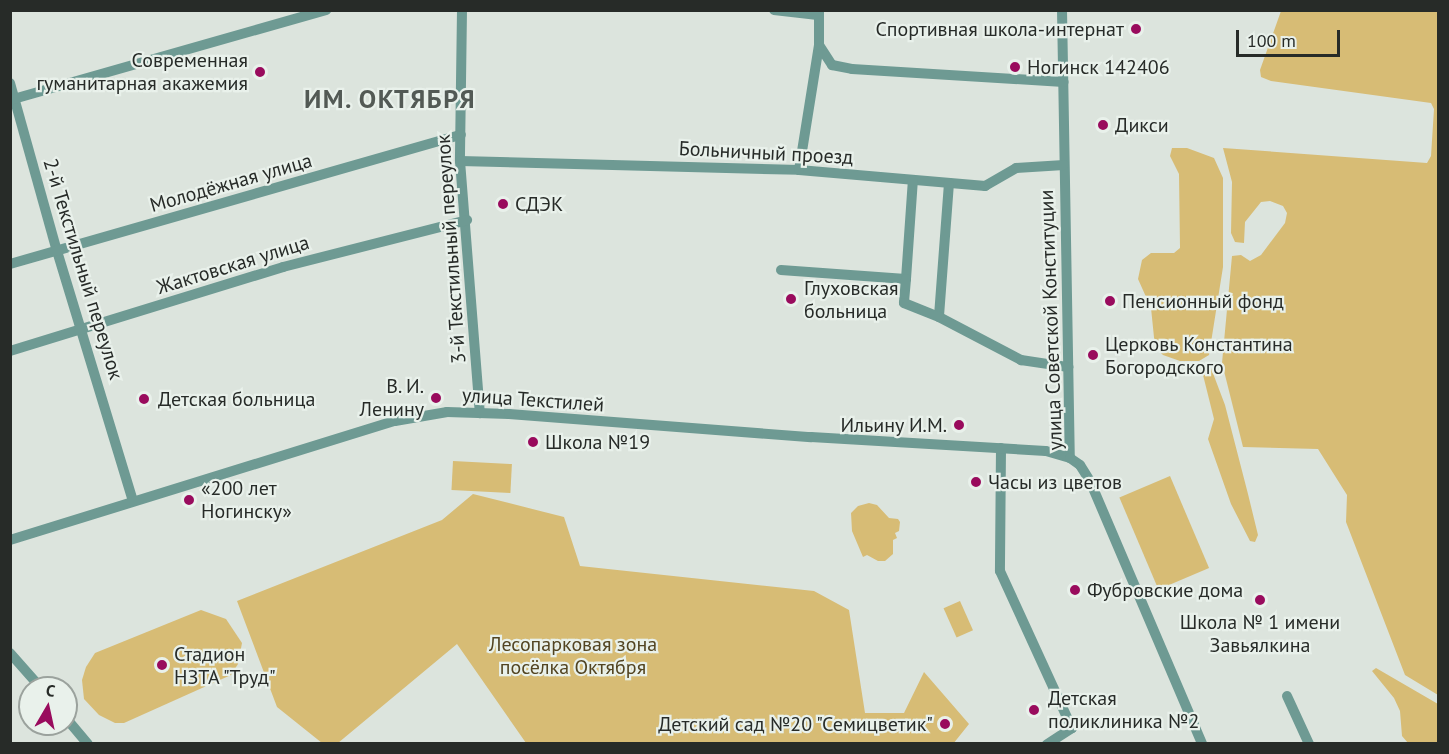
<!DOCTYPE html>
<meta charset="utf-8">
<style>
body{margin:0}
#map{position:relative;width:1449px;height:754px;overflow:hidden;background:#dce4dd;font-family:"PT Sans",sans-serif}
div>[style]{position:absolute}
.green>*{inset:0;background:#d7bc75;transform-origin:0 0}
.minor>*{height:10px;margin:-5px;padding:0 5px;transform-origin:5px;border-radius:5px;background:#6e9a93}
.dots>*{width:16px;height:16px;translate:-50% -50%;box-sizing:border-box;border:3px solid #e9f1eb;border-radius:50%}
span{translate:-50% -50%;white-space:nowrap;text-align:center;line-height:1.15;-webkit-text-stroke:4.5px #e9f1eb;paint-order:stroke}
.poi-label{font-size:20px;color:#272b28}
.right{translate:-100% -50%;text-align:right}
.left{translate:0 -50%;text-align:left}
.street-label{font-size:20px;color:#272b28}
.park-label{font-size:20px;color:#524421}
.district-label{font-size:26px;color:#535a55;font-weight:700;letter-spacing:1.5px}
.frame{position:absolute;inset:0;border:12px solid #272b28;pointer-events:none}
.north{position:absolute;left:18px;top:676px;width:60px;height:60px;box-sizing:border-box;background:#e9f1eb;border:2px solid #9ba29d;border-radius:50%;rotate:9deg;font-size:16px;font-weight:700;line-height:24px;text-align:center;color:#272b28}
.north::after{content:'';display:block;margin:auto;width:21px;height:27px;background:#990b5d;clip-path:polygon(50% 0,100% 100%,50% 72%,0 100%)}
.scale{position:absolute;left:1236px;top:30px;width:104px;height:27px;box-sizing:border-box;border:3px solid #272b28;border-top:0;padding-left:8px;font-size:18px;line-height:21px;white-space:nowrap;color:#272b28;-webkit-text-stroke:4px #e9f1eb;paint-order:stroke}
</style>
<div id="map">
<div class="green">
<div style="clip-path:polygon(1281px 11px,1438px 11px,1438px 695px,1405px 675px,1346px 522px,1347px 495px,1318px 449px,1243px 447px,1222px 363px,1232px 256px,1241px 255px,1250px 261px,1261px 255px,1285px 223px,1287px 213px,1283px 206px,1270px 201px,1261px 202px,1245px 222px,1244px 243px,1235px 242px,1231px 233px,1232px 182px,1223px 148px,1427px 163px,1431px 156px,1434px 109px,1431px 103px,1271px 81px,1261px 77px,1260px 70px)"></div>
<div style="clip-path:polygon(1172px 148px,1187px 148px,1214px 158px,1223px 178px,1223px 267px,1209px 355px,1199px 361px,1180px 361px,1163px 355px,1155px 347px,1151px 308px,1138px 279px,1142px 260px,1151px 253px,1174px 253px,1180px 248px,1179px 174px,1170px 156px)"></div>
<div style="clip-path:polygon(1211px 368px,1225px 405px,1248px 494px,1258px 535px,1255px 542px,1250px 541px,1231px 504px,1208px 439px,1214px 419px,1202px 371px)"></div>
<div style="left:453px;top:461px;width:59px;height:29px;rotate:3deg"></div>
<div style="left:1170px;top:476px;width:100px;height:55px;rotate:67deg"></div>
<div style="clip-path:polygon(473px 494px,564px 517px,580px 566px,814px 591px,849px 610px,865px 713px,904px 713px,924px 672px,969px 724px,953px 744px,526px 743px,457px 644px,338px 743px,322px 743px,277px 707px,237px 601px,442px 520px)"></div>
<div style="clip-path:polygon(869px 503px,877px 505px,889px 518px,898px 519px,900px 522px,899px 531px,895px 533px,897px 538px,893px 540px,893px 554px,885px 561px,878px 561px,867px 555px,863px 557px,852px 531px,851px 513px,858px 506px)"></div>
<div style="left:960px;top:601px;width:32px;height:18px;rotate:66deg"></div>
<div style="clip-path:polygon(201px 610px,226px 619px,242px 643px,238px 664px,231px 675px,124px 723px,115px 723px,99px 715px,84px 699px,82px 680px,86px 667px,95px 653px)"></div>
<div style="clip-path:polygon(1376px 668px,1438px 704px,1438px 743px,1408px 743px,1402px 736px,1400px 711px,1394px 698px,1372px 671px)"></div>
</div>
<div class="minor">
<div style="left:462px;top:10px;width:151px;rotate:90.8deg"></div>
<div style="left:460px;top:161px;width:253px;rotate:85.5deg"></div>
<div style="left:774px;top:10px;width:44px;rotate:6.5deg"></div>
<div style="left:1062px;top:10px;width:448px;rotate:89deg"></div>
<div style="left:819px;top:45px;width:24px;rotate:57deg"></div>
<div style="left:832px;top:65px;width:20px;rotate:11deg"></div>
<div style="left:852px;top:69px;width:212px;rotate:3.5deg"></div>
<div style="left:10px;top:83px;width:174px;rotate:74.4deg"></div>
<div style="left:57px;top:251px;width:261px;rotate:73.1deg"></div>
<div style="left:10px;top:100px;width:329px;rotate:-15.9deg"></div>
<div style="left:460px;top:161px;width:339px;rotate:1.5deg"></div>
<div style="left:799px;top:170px;width:187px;rotate:4.9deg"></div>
<div style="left:985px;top:186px;width:36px;rotate:-30deg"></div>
<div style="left:1016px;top:168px;width:48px;rotate:-3.6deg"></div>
<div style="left:799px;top:170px;width:127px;rotate:-80.9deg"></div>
<div style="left:819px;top:45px;width:35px;rotate:-90deg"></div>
<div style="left:949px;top:183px;width:134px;rotate:94.3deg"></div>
<div style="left:939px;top:317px;width:93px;rotate:27.7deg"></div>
<div style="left:1021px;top:360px;width:48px;rotate:8.5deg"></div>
<div style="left:10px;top:264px;width:469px;rotate:-16deg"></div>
<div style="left:781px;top:270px;width:125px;rotate:4.1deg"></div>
<div style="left:906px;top:279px;width:99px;rotate:-86deg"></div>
<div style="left:906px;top:279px;width:24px;rotate:95deg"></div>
<div style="left:904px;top:303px;width:38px;rotate:22deg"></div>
<div style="left:10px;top:351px;width:286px;rotate:-17.1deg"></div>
<div style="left:283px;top:267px;width:190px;rotate:-14.3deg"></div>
<div style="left:1001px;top:448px;width:123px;rotate:90.5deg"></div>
<div style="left:1000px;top:571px;width:173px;rotate:65.4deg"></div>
<div style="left:1072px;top:728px;width:30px;rotate:147deg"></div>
<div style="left:10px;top:540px;width:403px;rotate:-17.2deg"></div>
<div style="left:395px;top:421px;width:53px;rotate:-9.8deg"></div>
<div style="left:447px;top:412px;width:62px;rotate:1.8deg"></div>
<div style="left:509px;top:414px;width:303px;rotate:4.4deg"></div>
<div style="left:811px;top:437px;width:235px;rotate:3.4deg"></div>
<div style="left:1046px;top:451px;width:25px;rotate:16deg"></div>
<div style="left:1070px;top:458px;width:12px;rotate:35deg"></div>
<div style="left:1080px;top:465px;width:19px;rotate:58deg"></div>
<div style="left:1090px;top:481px;width:286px;rotate:66.9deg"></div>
<div style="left:10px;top:653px;width:47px;rotate:48.5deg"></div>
<div style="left:1287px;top:696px;width:53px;rotate:65.4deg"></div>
<div style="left:66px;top:718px;width:34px;rotate:50deg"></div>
</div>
<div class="dots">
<div style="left:1136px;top:29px;background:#990b5d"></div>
<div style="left:1015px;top:67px;background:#990b5d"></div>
<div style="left:260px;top:72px;background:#990b5d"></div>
<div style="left:1103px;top:125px;background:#990b5d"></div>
<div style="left:503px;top:204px;background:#990b5d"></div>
<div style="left:791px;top:299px;background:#990b5d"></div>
<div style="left:1110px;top:301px;background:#990b5d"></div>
<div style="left:1093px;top:355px;background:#990b5d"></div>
<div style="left:436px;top:398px;background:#990b5d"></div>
<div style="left:144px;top:399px;background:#990b5d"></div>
<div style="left:959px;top:425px;background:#990b5d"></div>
<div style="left:533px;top:442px;background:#990b5d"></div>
<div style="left:976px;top:482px;background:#990b5d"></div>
<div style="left:189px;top:500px;background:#990b5d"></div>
<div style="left:1075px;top:590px;background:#990b5d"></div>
<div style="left:1260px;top:600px;background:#990b5d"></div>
<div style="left:162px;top:665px;background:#990b5d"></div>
<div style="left:1034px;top:710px;background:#990b5d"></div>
<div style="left:945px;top:724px;background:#990b5d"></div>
</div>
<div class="poi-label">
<span class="right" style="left:1124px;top:29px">Спортивная школа-интернат</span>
<span class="right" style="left:248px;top:72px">Современная<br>гуманитарная акажемия</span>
<span class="left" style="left:1027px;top:67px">Ногинск 142406</span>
<span class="left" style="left:1115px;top:125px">Дикси</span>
<span class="left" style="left:515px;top:204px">СДЭК</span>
<span class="left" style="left:804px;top:300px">Глуховская<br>больница</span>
<span class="left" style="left:1122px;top:301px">Пенсионный фонд</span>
<span class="left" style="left:1105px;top:356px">Церковь Константина<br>Богородского</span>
<span class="right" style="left:424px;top:398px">В. И.<br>Ленину</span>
<span class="left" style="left:158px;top:399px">Детская больница</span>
<span class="right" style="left:947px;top:425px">Ильину И.М.</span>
<span class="left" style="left:545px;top:442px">Школа №19</span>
<span class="left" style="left:988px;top:482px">Часы из цветов</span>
<span class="left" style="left:201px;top:500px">«200 лет<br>Ногинску»</span>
<span class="left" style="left:1087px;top:590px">Фубровские дома</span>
<span style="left:1260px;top:634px">Школа № 1 имени<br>Завьялкина</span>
<span class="left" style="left:174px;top:666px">Стадион<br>НЗТА "Труд"</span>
<span class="left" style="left:1048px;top:710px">Детская<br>поликлиника №2</span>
<span class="right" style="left:933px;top:724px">Детский сад №20 "Семицветик"</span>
</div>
<div class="street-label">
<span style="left:766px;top:153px;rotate:3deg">Больничный проезд</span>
<span style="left:231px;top:183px;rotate:-16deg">Молодёжная улица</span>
<span style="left:451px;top:249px;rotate:-94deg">3-й Текстильный переулок</span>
<span style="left:233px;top:265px;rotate:-17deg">Жактовская улица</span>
<span style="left:83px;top:269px;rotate:73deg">2-й Текстильный переулок</span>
<span style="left:1051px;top:320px;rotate:-92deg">улица Советской Конституции</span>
<span style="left:533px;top:400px;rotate:4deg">улица Текстилей</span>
</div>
<div class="park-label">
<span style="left:573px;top:656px">Лесопарковая зона<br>посёлка Октября</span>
</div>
<div class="district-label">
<span style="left:390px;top:99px">ИМ. ОКТЯБРЯ</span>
</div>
<div class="frame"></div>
<div class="north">С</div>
<div class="scale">100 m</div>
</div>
